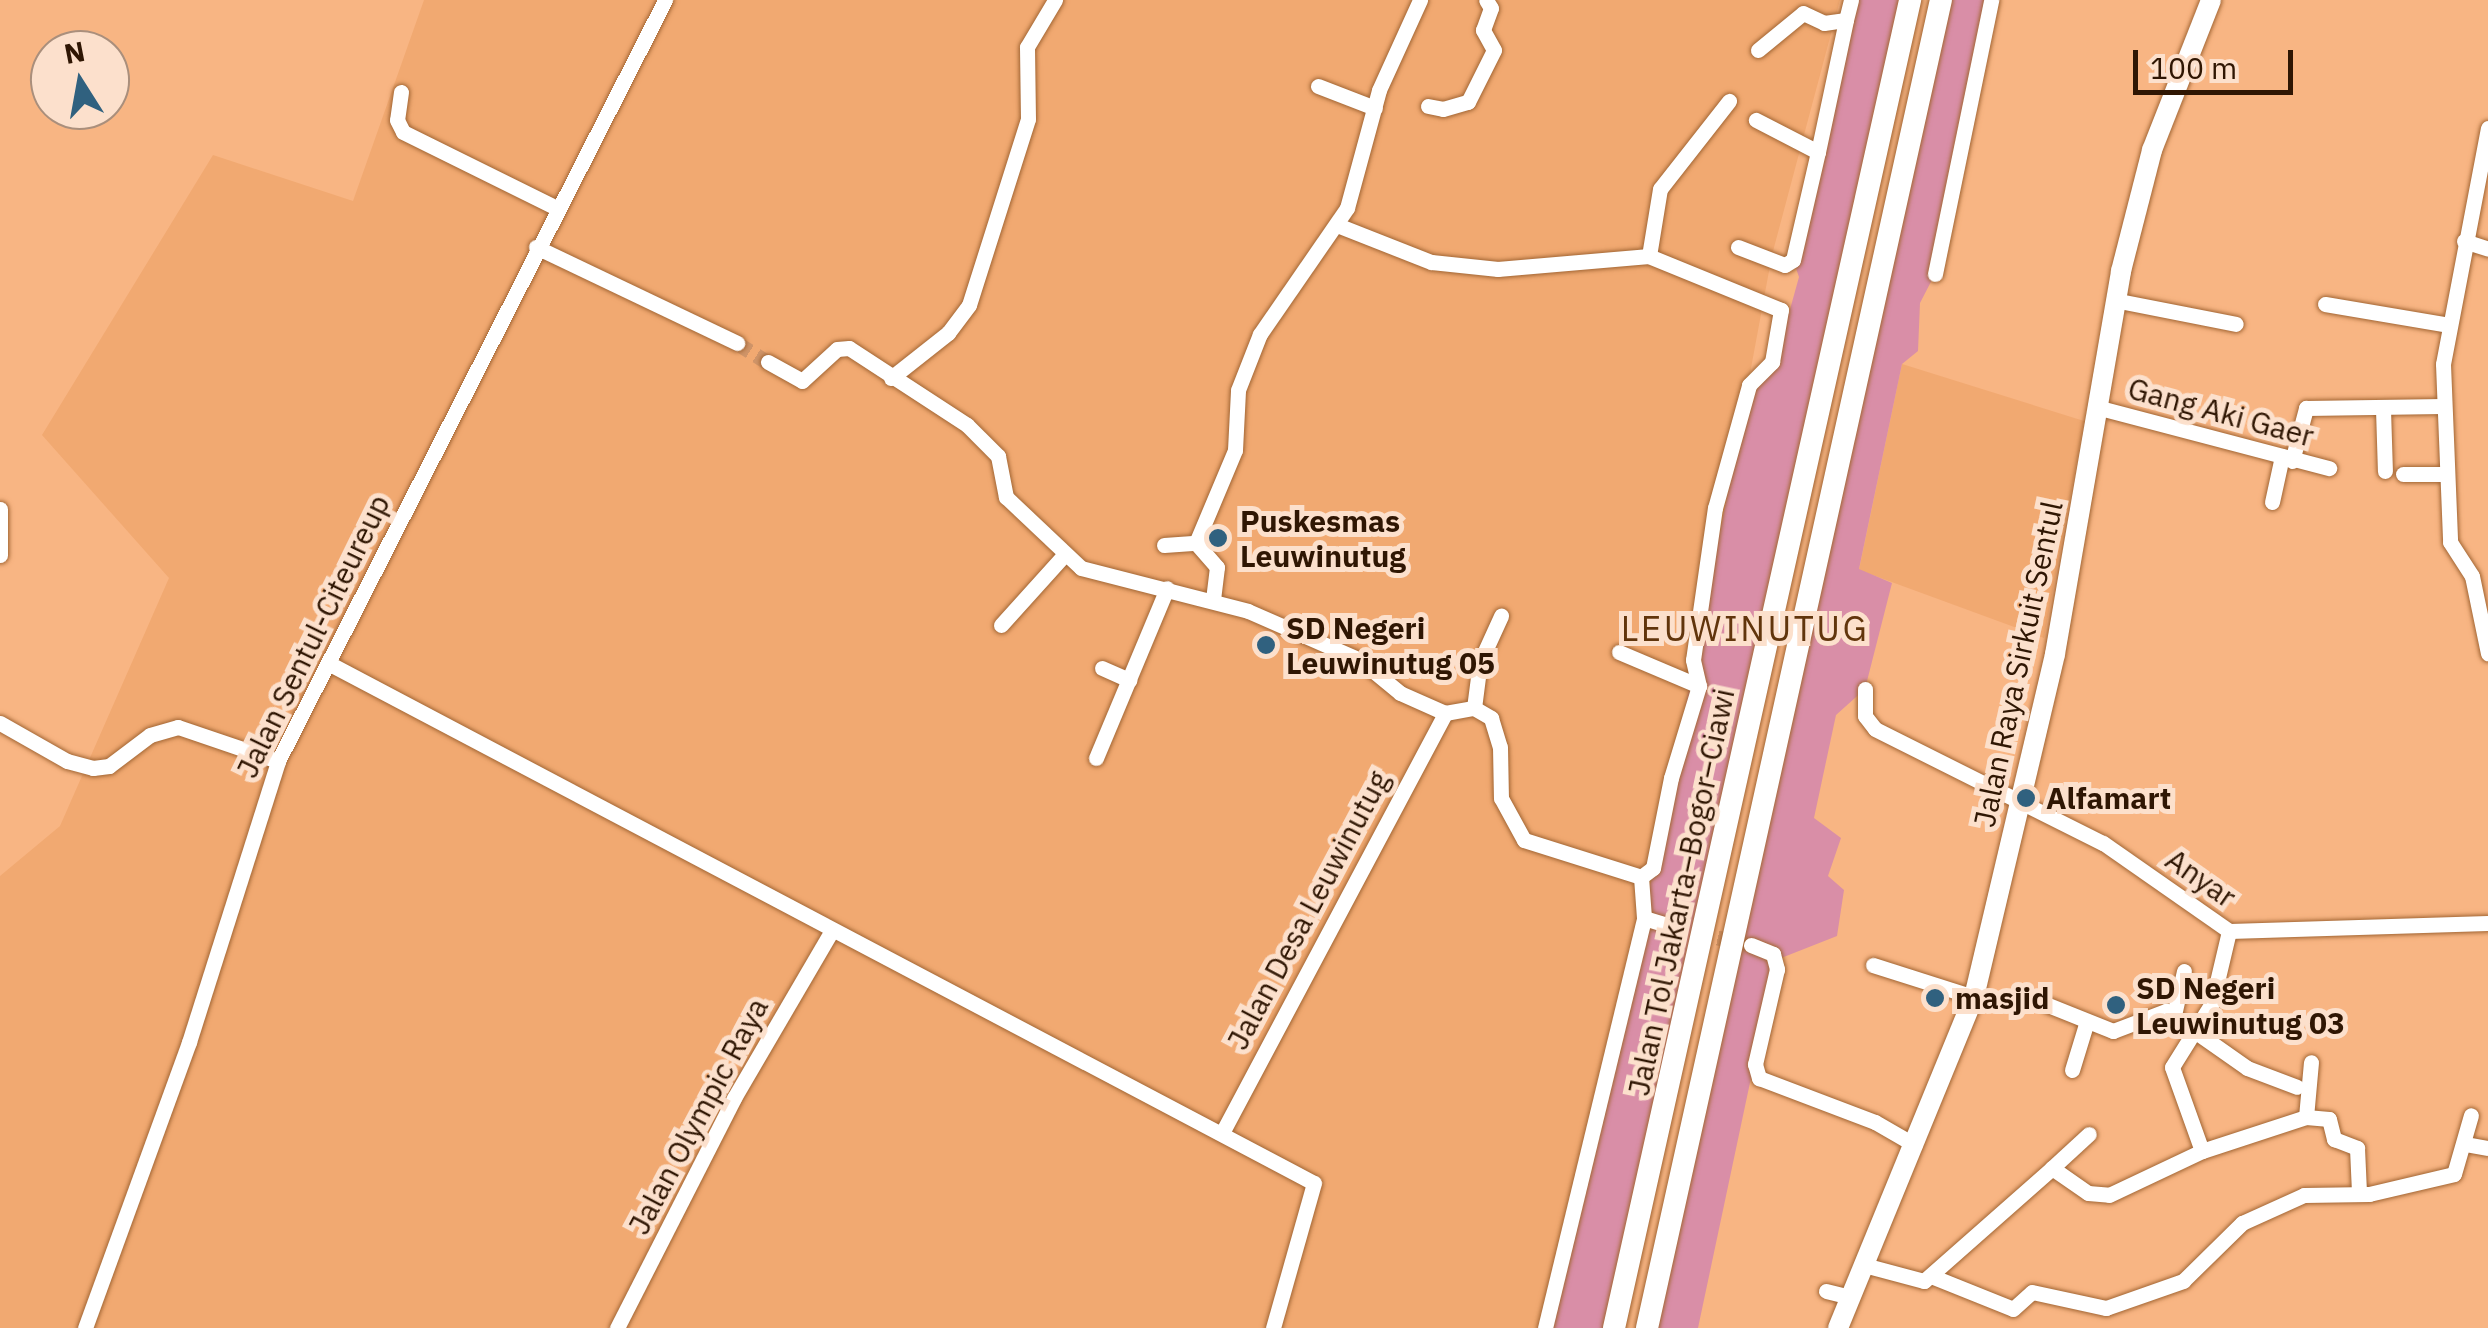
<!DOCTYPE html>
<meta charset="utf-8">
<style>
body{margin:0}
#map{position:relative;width:2488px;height:1328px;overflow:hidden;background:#f8b583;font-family:"IBM Plex Sans",sans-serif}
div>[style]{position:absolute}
.built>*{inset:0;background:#f1a971}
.green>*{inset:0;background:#d98ea7}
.minor-tunnel>*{height:15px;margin-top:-7.5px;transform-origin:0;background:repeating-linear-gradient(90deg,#d09569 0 15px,transparent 0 23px)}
.roads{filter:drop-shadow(0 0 2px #a26634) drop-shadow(0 0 2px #a26634)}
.minor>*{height:15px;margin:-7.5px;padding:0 7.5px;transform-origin:7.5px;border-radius:7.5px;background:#fff}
.major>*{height:20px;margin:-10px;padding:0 10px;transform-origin:10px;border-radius:10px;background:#fff}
.highway>*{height:22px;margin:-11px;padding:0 11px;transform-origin:11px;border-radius:11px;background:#fff}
.dots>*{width:28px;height:28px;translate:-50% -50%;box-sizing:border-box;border:5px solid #fce0cc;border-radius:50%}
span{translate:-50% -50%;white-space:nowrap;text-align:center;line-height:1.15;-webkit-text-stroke:10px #fce0cc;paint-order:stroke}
.street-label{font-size:30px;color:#2f1603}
.poi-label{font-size:30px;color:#2f1603;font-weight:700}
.left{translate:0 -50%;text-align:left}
.quarter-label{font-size:35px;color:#61350c;letter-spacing:2.5px}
.north{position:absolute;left:30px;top:30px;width:100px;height:100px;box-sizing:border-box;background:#fce0cc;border:2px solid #aa8f7c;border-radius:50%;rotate:349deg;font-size:28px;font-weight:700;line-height:40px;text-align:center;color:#2f1603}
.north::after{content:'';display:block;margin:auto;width:35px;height:45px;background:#30617f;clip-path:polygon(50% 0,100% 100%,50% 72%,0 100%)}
.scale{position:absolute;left:2133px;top:50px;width:160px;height:45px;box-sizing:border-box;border:5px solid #2f1603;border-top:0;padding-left:12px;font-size:30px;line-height:35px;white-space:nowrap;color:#2f1603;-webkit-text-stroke:8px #fce0cc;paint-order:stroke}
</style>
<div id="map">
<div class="built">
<div style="clip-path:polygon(424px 0,1840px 0,1772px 255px,1656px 880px,1542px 1328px,0 1328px,0 876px,60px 826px,169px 578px,42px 435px,213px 155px,353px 201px)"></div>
<div style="clip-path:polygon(1902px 364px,2084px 421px,2044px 638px,1859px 570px)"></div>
</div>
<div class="green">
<div style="clip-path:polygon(1852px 0,1910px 0,1613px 1328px,1542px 1328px,1632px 976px,1749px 385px,1767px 369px,1781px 311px,1789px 313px,1799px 277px,1793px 260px)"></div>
<div style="clip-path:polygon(1941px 0,1991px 0,1935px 274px,1920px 303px,1918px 351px,1902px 364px,1859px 569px,1892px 583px,1865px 689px,1836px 715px,1814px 818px,1841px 838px,1828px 876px,1844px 890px,1837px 936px,1776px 960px,1698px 1328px,1646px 1328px)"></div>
</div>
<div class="minor-tunnel">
<div style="left:737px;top:343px;width:36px;rotate:32deg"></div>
<div style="left:1673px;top:927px;width:71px;rotate:13.1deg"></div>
</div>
<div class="roads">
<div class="minor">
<div style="left:1758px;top:50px;width:58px;rotate:-39.4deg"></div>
<div style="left:1803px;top:13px;width:23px;rotate:25deg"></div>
<div style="left:1824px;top:23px;width:22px;rotate:-8deg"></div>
<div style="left:1846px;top:20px;width:21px;rotate:-76deg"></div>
<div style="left:1318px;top:86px;width:61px;rotate:21.1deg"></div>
<div style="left:401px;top:92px;width:28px;rotate:98deg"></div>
<div style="left:397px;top:120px;width:13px;rotate:63deg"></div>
<div style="left:403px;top:132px;width:172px;rotate:26.3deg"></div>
<div style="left:1428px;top:106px;width:15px;rotate:11deg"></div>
<div style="left:1443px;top:109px;width:26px;rotate:-16deg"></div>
<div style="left:1468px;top:102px;width:58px;rotate:-63.4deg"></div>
<div style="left:1494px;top:50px;width:23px;rotate:-119deg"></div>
<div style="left:1483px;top:30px;width:23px;rotate:-70deg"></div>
<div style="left:1491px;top:8px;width:9px;rotate:-122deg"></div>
<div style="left:2488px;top:128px;width:240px;rotate:100.8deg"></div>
<div style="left:2443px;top:364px;width:178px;rotate:87.7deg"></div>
<div style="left:2450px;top:542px;width:40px;rotate:57.1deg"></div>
<div style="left:2472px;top:576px;width:79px;rotate:78.3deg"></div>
<div style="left:1818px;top:152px;width:135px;rotate:-78deg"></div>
<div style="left:2464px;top:241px;width:25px;rotate:18deg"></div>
<div style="left:536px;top:247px;width:223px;rotate:25.5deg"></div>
<div style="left:1738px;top:247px;width:50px;rotate:21deg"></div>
<div style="left:1785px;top:265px;width:9px;rotate:-32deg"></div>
<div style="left:1793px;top:260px;width:111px;rotate:-77deg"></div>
<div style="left:1818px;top:152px;width:70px;rotate:-152.7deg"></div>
<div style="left:1649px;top:256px;width:68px;rotate:-80.7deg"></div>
<div style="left:1660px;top:189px;width:112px;rotate:-51.9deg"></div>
<div style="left:1935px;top:274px;width:280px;rotate:-78.4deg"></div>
<div style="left:2114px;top:300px;width:124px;rotate:11.1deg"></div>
<div style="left:2325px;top:304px;width:126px;rotate:9.6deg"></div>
<div style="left:768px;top:362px;width:39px;rotate:29deg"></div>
<div style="left:802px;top:381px;width:47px;rotate:-42.4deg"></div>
<div style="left:837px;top:349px;width:12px;rotate:-5deg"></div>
<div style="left:849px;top:348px;width:141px;rotate:33.1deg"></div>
<div style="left:967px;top:425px;width:44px;rotate:45deg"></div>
<div style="left:998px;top:456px;width:42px;rotate:79deg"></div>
<div style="left:1006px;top:497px;width:103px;rotate:43.4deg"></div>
<div style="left:1081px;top:568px;width:172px;rotate:14.4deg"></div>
<div style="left:1248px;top:611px;width:122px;rotate:23.6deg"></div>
<div style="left:1360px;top:660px;width:52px;rotate:39.5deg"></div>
<div style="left:1400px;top:693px;width:49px;rotate:24deg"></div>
<div style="left:891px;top:378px;width:73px;rotate:-38.3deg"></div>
<div style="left:948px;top:333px;width:35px;rotate:-53deg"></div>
<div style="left:969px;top:305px;width:195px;rotate:-72.4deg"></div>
<div style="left:1028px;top:119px;width:72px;rotate:-90.8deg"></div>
<div style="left:1027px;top:47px;width:55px;rotate:-59.2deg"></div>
<div style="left:2100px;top:408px;width:237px;rotate:14.7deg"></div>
<div style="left:2383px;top:409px;width:62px;rotate:88.2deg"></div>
<div style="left:2292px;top:461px;width:55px;rotate:-75.2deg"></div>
<div style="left:2306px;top:408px;width:137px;rotate:-0.8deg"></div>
<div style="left:2403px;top:474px;width:44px"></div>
<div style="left:2272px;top:502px;width:47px;rotate:-77.7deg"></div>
<div style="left:0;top:509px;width:46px;rotate:90deg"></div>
<div style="left:1196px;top:543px;width:32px;rotate:49deg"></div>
<div style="left:1217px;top:567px;width:31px;rotate:97deg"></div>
<div style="left:1164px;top:545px;width:32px;rotate:-4deg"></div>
<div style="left:1196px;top:543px;width:101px;rotate:-67.2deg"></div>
<div style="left:1235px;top:450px;width:60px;rotate:-87.1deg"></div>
<div style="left:1238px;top:390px;width:60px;rotate:-68.6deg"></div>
<div style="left:1260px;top:334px;width:153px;rotate:-55.4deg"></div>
<div style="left:1347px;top:208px;width:122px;rotate:-74.8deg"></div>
<div style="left:1379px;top:90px;width:99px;rotate:-65.5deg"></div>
<div style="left:1001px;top:625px;width:94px;rotate:-48deg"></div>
<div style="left:1619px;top:652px;width:87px;rotate:23deg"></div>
<div style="left:330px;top:664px;width:1112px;rotate:27.81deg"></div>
<div style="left:1314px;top:1183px;width:151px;rotate:105.8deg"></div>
<div style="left:1102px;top:668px;width:30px;rotate:24deg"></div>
<div style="left:1865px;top:689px;width:27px;rotate:90deg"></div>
<div style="left:1865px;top:716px;width:16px;rotate:52deg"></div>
<div style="left:1875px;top:729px;width:255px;rotate:26.6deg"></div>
<div style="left:2103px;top:843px;width:154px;rotate:34.9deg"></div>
<div style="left:2229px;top:931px;width:259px;rotate:-1.8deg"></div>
<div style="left:1474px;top:708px;width:46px;rotate:-82.6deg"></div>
<div style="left:1480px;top:662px;width:51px;rotate:-65.5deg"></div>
<div style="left:0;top:723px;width:77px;rotate:29.6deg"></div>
<div style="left:67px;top:761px;width:27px;rotate:15deg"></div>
<div style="left:93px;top:768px;width:16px;rotate:-7deg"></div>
<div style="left:109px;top:766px;width:51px;rotate:-37.1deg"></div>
<div style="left:150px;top:735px;width:29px;rotate:-16deg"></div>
<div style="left:178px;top:727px;width:106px;rotate:18.8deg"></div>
<div style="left:1096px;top:758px;width:184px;rotate:-67.3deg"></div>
<div style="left:1641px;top:877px;width:41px;rotate:85.8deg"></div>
<div style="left:1644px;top:918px;width:30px;rotate:17deg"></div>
<div style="left:1751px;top:945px;width:24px;rotate:22deg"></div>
<div style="left:1773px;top:954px;width:16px;rotate:75deg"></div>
<div style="left:1777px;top:969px;width:98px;rotate:103deg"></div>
<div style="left:1755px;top:1064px;width:15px;rotate:74deg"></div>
<div style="left:1759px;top:1078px;width:124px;rotate:20.8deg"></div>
<div style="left:1875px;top:1122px;width:46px;rotate:29.9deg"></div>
<div style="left:1873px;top:965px;width:106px;rotate:17.6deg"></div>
<div style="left:2048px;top:1005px;width:70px;rotate:21.8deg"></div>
<div style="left:2113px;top:1031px;width:57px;rotate:-20.7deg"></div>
<div style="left:2166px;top:1011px;width:99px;rotate:35.1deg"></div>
<div style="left:2247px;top:1068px;width:53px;rotate:20.8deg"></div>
<div style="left:2174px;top:1015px;width:45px;rotate:-77.2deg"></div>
<div style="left:2072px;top:1070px;width:51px;rotate:-73deg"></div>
<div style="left:2306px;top:1117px;width:23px;rotate:5deg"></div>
<div style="left:2329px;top:1119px;width:21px;rotate:76deg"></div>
<div style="left:2334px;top:1139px;width:25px;rotate:21deg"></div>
<div style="left:2357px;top:1148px;width:44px;rotate:87.4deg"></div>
<div style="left:1222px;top:1133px;width:476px;rotate:-62deg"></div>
<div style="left:1445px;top:713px;width:29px;rotate:-10deg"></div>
<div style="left:1474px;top:708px;width:20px;rotate:30deg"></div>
<div style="left:1491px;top:718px;width:30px;rotate:73deg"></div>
<div style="left:1500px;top:747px;width:51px;rotate:88.9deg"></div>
<div style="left:1501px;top:798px;width:48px;rotate:61.3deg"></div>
<div style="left:1524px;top:840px;width:123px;rotate:17.5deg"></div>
<div style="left:1641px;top:877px;width:15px;rotate:-37deg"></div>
<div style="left:1653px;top:868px;width:92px;rotate:-78.7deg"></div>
<div style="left:1671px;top:778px;width:96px;rotate:-73.1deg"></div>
<div style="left:1699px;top:686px;width:27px;rotate:-103deg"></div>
<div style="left:1693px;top:660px;width:154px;rotate:-81.8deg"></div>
<div style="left:1715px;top:508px;width:128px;rotate:-74.5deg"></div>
<div style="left:1749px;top:385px;width:33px;rotate:-45deg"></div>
<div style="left:1772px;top:362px;width:53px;rotate:-80.2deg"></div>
<div style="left:1781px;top:310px;width:143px;rotate:-157.8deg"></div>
<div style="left:1649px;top:256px;width:152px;rotate:175.1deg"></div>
<div style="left:1498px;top:269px;width:67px;rotate:-174deg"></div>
<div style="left:1431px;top:262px;width:101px;rotate:-158.5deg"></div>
<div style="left:2465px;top:1144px;width:23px;rotate:10deg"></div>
<div style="left:2202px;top:1151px;width:89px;rotate:-109.7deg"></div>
<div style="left:2172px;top:1067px;width:75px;rotate:-58deg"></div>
<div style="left:2212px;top:1003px;width:74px;rotate:-76.7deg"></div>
<div style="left:2052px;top:1168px;width:50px;rotate:-42.6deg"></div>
<div style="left:1864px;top:1265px;width:62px;rotate:14.9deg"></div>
<div style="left:1924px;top:1281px;width:171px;rotate:-41.4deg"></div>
<div style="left:2052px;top:1168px;width:44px;rotate:34.8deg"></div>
<div style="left:2088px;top:1193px;width:21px;rotate:5deg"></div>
<div style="left:2109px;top:1195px;width:103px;rotate:-25.3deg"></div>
<div style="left:2202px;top:1151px;width:109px;rotate:-18.1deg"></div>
<div style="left:2306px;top:1117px;width:55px;rotate:-84.8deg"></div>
<div style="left:1931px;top:1276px;width:88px;rotate:21.9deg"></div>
<div style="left:2013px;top:1309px;width:25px;rotate:-42deg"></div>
<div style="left:2032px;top:1292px;width:76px;rotate:12.2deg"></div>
<div style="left:2106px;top:1308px;width:82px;rotate:-19.3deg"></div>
<div style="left:2183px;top:1281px;width:83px;rotate:-44.5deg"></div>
<div style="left:2242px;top:1223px;width:68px;rotate:-24.3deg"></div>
<div style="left:2304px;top:1195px;width:65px;rotate:-0.9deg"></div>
<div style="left:2369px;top:1194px;width:87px;rotate:-13.2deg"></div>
<div style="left:2454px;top:1174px;width:61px;rotate:-73.9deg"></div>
<div style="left:1826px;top:1291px;width:25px;rotate:14deg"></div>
<div style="left:85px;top:1328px;width:304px;rotate:-70deg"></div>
<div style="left:189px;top:1042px;width:295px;rotate:-72.4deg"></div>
<div style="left:278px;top:761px;width:854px;rotate:-63.04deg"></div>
<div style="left:617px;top:1328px;width:258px;rotate:-63deg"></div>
<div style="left:734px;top:1098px;width:192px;rotate:-59.7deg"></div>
<div style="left:1545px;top:1328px;width:422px;rotate:-76.4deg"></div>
</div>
<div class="major">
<div style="left:1838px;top:1328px;width:358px;rotate:-67.7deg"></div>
<div style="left:1974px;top:997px;width:352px;rotate:-76.7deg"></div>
<div style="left:2055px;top:654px;width:389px;rotate:-80.2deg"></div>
<div style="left:2121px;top:271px;width:125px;rotate:-75.6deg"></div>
<div style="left:2152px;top:150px;width:161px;rotate:-68.5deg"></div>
</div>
<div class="highway">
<div style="left:1614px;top:1328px;width:1361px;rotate:-77.43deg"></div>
<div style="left:1647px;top:1328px;width:1360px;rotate:-77.52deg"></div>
</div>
</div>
<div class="dots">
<div style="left:1218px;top:538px;background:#30617f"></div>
<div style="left:1266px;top:645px;background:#30617f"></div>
<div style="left:2026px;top:798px;background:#30617f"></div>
<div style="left:1935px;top:998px;background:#30617f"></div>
<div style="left:2116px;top:1005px;background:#30617f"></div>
</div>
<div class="street-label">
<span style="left:2221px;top:412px;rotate:15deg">Gang Aki Gaer</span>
<span style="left:313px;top:636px;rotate:-64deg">Jalan Sentul-Citeureup</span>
<span style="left:2018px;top:664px;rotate:-78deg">Jalan Raya Sirkuit Sentul</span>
<span style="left:2201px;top:878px;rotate:35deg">Anyar</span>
<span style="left:1681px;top:892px;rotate:-78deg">Jalan Tol Jakarta–Bogor–Ciawi</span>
<span style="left:1308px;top:910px;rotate:-62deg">Jalan Desa Leuwinutug</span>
<span style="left:698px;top:1116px;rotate:-62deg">Jalan Olympic Raya</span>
</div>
<div class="poi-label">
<span class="left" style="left:1240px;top:538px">Puskesmas<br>Leuwinutug</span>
<span class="left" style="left:1286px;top:645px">SD Negeri<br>Leuwinutug 05</span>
<span class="left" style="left:2046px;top:798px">Alfamart</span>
<span class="left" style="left:2136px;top:1005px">SD Negeri<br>Leuwinutug 03</span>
<span class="left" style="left:1955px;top:998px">masjid</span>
</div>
<div class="quarter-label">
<span style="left:1745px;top:628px">LEUWINUTUG</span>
</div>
<div class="north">N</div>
<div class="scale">100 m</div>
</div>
